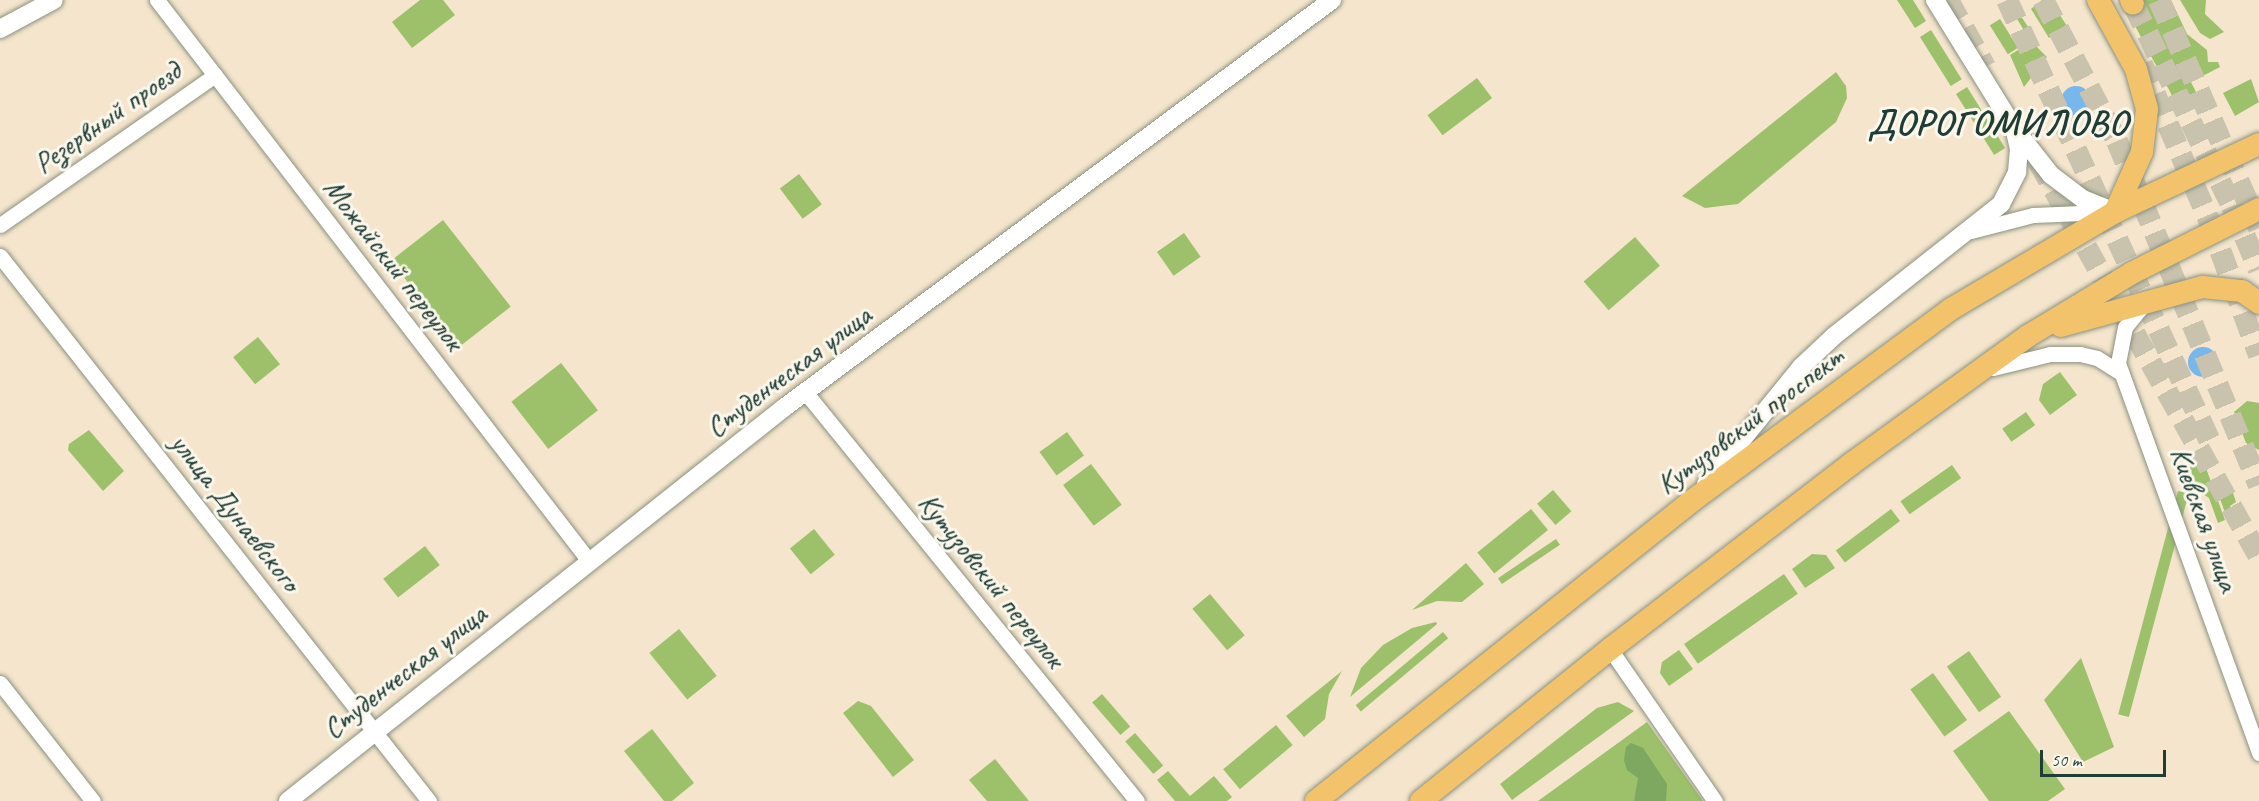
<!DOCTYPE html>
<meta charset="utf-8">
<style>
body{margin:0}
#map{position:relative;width:2259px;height:801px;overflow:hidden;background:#f4e5cc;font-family:Caveat,sans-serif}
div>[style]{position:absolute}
.green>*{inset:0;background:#9dc16b;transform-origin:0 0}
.forest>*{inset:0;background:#7ea75f}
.water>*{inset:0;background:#78b7ec}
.round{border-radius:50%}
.primary-tunnel>*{height:22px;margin-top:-11px;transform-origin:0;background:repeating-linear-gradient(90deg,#c9c3ae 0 22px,transparent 0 33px)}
.roads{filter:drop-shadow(0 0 2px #8a9180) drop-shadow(0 0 2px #8a9180)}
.minor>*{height:15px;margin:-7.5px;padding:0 7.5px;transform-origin:7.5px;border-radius:7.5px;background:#fff}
.tertiary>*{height:18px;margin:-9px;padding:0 9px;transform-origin:9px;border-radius:9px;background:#fff}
.primary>*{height:22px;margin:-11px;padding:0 11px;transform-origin:11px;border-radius:11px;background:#f2c36a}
span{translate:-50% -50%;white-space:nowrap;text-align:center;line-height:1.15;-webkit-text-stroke:6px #fbf7ec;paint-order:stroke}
.street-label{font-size:30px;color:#1f3d34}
.district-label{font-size:36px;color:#1f3d34;font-weight:700;letter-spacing:1.5px}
.scale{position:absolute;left:2040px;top:750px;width:126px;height:27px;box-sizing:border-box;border:3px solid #1f3d34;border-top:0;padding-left:8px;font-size:18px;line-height:21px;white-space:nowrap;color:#1f3d34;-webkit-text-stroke:4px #fbf7ec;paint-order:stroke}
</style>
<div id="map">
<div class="green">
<div style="clip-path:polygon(420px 0,443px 0,455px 15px,412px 48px,392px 22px)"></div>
<div style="clip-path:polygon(1897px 0,1913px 0,1926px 21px,1915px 28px)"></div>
<div style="clip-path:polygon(2042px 0,2050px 0,2067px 26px,2049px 38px,2031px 9px)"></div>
<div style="clip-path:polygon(2140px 0,2171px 0,2187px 34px,2207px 50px,2208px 62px,2218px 62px,2220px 67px,2191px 82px,2196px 92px,2176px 103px,2125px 7px)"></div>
<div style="clip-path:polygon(2180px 0,2206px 0,2205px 14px,2224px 32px,2210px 39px,2200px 33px)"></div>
<div style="clip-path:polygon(2015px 7px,2038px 42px,2035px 45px,2047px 57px,2024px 87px,2010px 55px,2031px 42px,2011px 9px)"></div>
<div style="left:2000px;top:19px;width:34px;height:12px;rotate:58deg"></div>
<div style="left:1931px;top:30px;width:58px;height:13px;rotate:58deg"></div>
<div style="clip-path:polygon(1836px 72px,1846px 86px,1847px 98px,1836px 122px,1738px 204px,1705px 208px,1682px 196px)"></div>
<div style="left:1477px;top:78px;width:25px;height:62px;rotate:53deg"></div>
<div style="clip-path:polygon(2251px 79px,2259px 102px,2235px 116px,2223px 93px)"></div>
<div style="left:1967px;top:87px;width:72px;height:13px;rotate:58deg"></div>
<div style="left:799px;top:174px;width:38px;height:24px;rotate:53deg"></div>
<div style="left:443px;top:220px;width:110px;height:66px;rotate:52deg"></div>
<div style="left:1184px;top:233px;width:29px;height:33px;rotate:55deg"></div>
<div style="left:1635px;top:237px;width:38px;height:68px;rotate:49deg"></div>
<div style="left:258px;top:337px;width:35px;height:32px;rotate:51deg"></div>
<div style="left:561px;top:363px;width:60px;height:63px;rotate:52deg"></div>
<div style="clip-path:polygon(2060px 372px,2077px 395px,2050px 415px,2039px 400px,2043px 384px)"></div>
<div style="clip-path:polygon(2247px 401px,2259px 403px,2259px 450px,2246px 443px,2234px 412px)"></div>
<div style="left:2026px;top:412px;width:16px;height:29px;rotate:55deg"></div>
<div style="clip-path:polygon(89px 430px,124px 471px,103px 491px,68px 450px,69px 444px)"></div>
<div style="left:1067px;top:432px;width:29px;height:34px;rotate:54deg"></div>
<div style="clip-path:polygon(2203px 460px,2225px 520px,2218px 523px,2209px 498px,2197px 490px,2189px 465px)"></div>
<div style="left:1091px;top:464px;width:51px;height:35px;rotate:53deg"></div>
<div style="left:1952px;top:465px;width:16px;height:63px;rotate:55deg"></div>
<div style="clip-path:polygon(2220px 479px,2224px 491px,2232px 490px,2236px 502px,2230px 506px,2234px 518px,2228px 521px,2214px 482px)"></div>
<div style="left:1553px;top:490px;width:28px;height:21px;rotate:49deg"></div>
<div style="left:2178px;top:491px;width:11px;height:231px;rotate:15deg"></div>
<div style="left:1531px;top:509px;width:27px;height:69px;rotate:51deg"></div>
<div style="left:1891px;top:509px;width:15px;height:69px;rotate:53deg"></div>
<div style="left:814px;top:529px;width:33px;height:31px;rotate:51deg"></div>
<div style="left:1556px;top:539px;width:7px;height:70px;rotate:56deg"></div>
<div style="left:425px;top:546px;width:24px;height:53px;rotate:52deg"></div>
<div style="clip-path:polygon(1812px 554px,1826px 555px,1835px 568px,1805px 588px,1792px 569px)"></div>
<div style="clip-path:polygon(1466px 563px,1484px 584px,1462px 602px,1437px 601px,1412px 610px)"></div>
<div style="left:1784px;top:574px;width:24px;height:122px;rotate:55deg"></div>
<div style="left:1210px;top:594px;width:54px;height:23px;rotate:50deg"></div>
<div style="clip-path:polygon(1436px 622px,1437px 624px,1350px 697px,1361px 668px,1383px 645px,1412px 628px)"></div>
<div style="left:679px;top:629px;width:60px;height:38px;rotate:51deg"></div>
<div style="left:1443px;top:632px;width:8px;height:114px;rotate:50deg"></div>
<div style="clip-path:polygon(1679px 650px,1693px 669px,1669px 686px,1660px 673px,1662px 662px)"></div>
<div style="left:1969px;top:651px;width:56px;height:27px;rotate:55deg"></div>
<div style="clip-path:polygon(2081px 658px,2114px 747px,2083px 762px,2044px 700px)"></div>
<div style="clip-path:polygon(1342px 671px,1329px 694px,1325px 719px,1304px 737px,1286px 716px)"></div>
<div style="left:1933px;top:673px;width:58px;height:28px;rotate:54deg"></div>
<div style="left:1102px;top:694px;width:43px;height:13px;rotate:49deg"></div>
<div style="clip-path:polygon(858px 701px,871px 706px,914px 760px,893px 777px,843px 713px)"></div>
<div style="clip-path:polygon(1618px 702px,1634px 711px,1512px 800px,1500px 784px,1597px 708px)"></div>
<div style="clip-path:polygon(2009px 711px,2065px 789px,2048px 801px,1989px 801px,1953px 751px)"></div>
<div style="clip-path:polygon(1647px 722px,1703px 801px,1538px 801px)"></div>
<div style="left:1276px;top:725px;width:26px;height:69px;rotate:50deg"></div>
<div style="clip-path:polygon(652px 729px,694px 783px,672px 801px,664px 801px,624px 751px)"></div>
<div style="left:1135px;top:733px;width:43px;height:13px;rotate:49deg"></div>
<div style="clip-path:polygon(995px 759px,1029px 801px,987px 801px,969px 780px)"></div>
<div style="clip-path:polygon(1168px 771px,1190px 796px,1214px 776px,1232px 797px,1227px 801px,1175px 801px,1157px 780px)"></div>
</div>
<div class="forest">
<div style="clip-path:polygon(1631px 743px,1643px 748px,1667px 784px,1666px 801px,1634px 801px,1638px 778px,1627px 770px,1624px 760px,1626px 747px)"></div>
</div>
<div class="water">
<div class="round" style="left:2061px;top:86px;width:30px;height:30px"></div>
<div class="round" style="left:2188px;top:347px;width:30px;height:30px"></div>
</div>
<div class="primary-tunnel">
<div style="left:1948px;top:0;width:77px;rotate:61.1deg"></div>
<div style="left:2007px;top:0;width:490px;rotate:65.3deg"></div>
<div style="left:2043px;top:0;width:159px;rotate:62.3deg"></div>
<div style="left:2117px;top:141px;width:372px;rotate:67.6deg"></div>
<div style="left:2159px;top:0;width:249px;rotate:66.3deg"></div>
<div style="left:2133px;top:4px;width:225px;rotate:63.9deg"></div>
<div style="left:2232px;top:206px;width:69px;rotate:67.1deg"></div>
<div style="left:2142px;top:64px;width:170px;rotate:66.8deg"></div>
<div style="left:2209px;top:220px;width:144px;rotate:69.7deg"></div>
<div style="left:2038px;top:161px;width:453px;rotate:60.8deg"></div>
</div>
<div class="roads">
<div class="minor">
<div style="left:157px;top:0;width:708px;rotate:52.4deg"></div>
<div style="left:0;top:225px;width:262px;rotate:-34.9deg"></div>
<div style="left:1971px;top:231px;width:64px;rotate:-14.5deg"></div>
<div style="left:2033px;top:215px;width:73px;rotate:-2.4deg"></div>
<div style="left:0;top:256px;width:694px;rotate:51.79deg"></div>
<div style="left:2143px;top:305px;width:28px;rotate:129deg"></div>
<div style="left:2125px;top:327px;width:37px;rotate:101deg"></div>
<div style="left:2118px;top:363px;width:415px;rotate:70.1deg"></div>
<div style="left:1993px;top:368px;width:59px;rotate:-13.8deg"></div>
<div style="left:2050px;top:354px;width:30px"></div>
<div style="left:2080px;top:354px;width:17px;rotate:13deg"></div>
<div style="left:2097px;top:358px;width:28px;rotate:32deg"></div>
<div style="left:806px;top:393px;width:525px;rotate:50.95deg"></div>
<div style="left:1610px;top:649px;width:185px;rotate:55.4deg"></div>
<div style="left:0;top:683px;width:150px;rotate:51.8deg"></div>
</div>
<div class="tertiary">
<div style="left:1935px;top:0;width:150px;rotate:58.3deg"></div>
<div style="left:2014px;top:128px;width:60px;rotate:51.8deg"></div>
<div style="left:2051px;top:175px;width:40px;rotate:37deg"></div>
<div style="left:2083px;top:199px;width:35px;rotate:22deg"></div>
<div style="left:0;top:29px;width:61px;rotate:-28.2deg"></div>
<div style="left:1706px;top:484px;width:151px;rotate:-50.9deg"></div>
<div style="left:1801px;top:367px;width:45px;rotate:-43.2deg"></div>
<div style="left:1834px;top:336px;width:213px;rotate:-38.3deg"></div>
<div style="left:2001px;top:204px;width:36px;rotate:-63deg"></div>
<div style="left:2017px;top:172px;width:23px;rotate:-85deg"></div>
<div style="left:2019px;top:149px;width:22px;rotate:-103deg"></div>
<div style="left:288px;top:801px;width:634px;rotate:-38.41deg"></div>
<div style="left:785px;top:407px;width:682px;rotate:-36.65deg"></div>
</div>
<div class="primary">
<div style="left:2098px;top:0;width:79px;rotate:61.2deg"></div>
<div style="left:2136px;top:69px;width:41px;rotate:74.6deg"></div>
<div style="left:2147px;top:109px;width:43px;rotate:96.6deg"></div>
<div style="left:2142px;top:152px;width:66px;rotate:114.2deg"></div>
<div style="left:2131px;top:0;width:4px;rotate:63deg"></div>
<div style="left:2061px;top:326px;width:147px;rotate:-15.4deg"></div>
<div style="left:2203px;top:287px;width:39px;rotate:6deg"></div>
<div style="left:2242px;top:291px;width:21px;rotate:35deg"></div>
<div style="left:1316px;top:801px;width:482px;rotate:-38.6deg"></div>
<div style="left:1693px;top:500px;width:321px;rotate:-36.5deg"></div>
<div style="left:1951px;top:309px;width:191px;rotate:-30.6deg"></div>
<div style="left:2115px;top:212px;width:159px;rotate:-25.3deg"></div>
<div style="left:1421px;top:801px;width:243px;rotate:-38.8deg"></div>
<div style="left:1610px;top:649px;width:304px;rotate:-37.5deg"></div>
<div style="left:1851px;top:464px;width:218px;rotate:-35.9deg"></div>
<div style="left:2028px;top:336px;width:122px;rotate:-31.2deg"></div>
<div style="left:2132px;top:273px;width:142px;rotate:-26.7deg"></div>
</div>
</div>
<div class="street-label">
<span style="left:107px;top:117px;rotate:-35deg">Резервный проезд</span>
<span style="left:394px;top:264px;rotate:52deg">Можайский переулок</span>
<span style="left:788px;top:371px;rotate:-37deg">Студенческая улица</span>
<span style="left:1750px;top:420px;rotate:-37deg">Кутузовский проспект</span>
<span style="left:236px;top:512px;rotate:52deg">улица Дунаевского</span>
<span style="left:2205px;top:519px;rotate:70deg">Киевская улица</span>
<span style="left:992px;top:580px;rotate:51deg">Кутузовский переулок</span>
<span style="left:404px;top:671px;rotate:-38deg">Студенческая улица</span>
</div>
<div class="district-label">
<span style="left:1998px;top:123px">ДОРОГОМИЛОВО</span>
</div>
<div class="scale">50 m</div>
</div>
